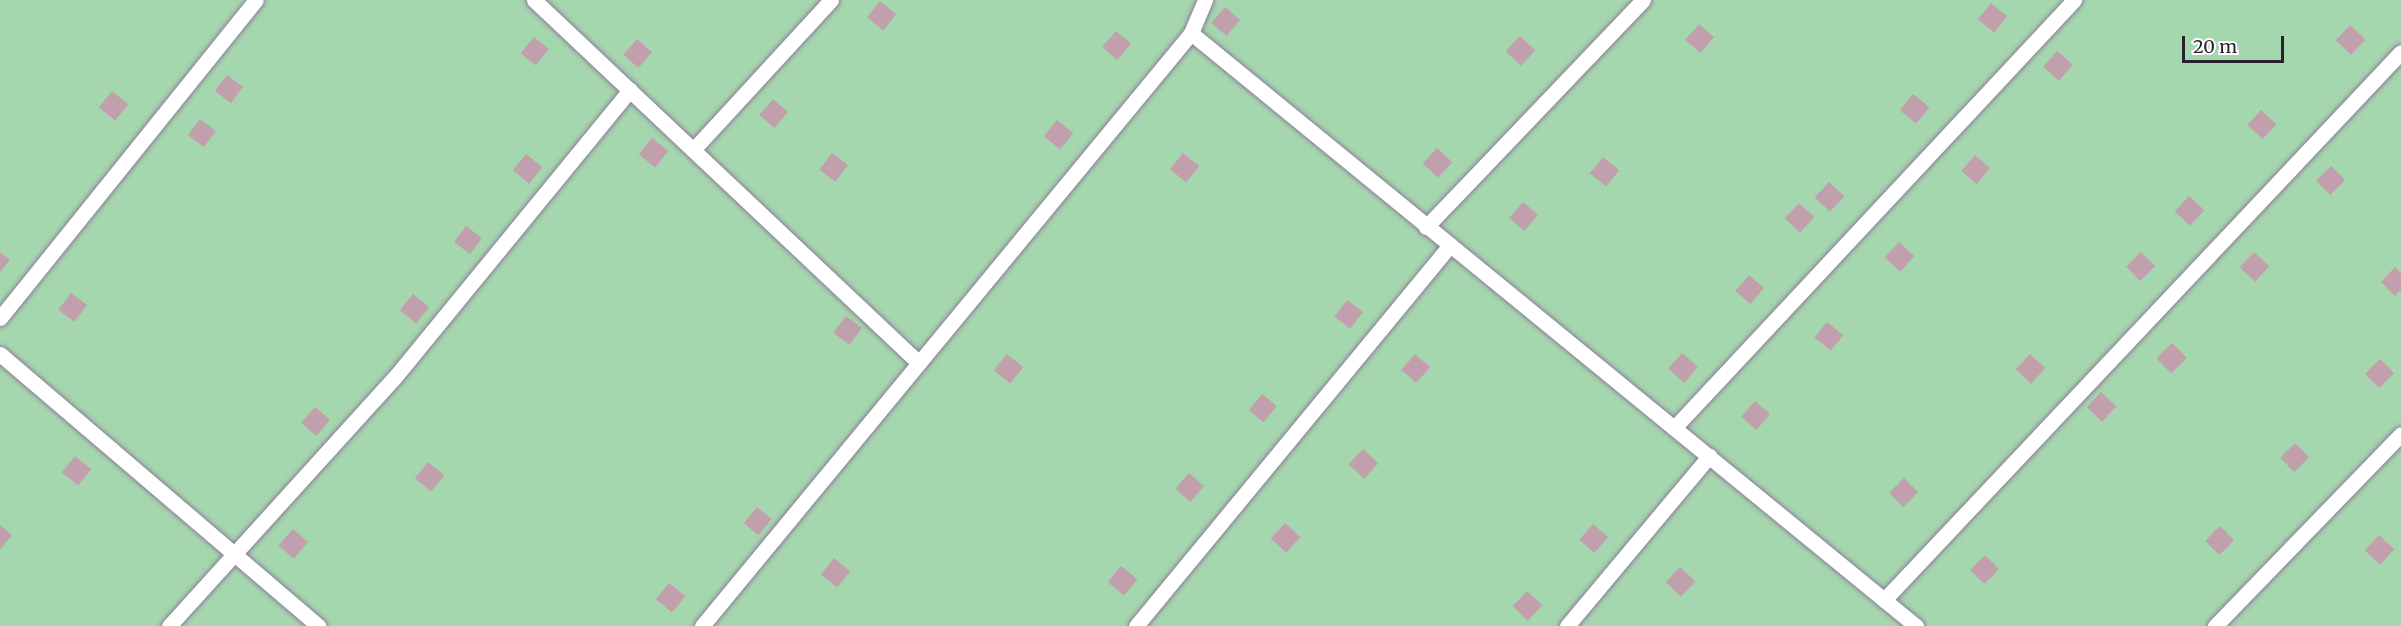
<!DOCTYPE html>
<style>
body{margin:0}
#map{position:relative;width:2401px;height:626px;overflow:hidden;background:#efdffe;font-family:Merriweather,serif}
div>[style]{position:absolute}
.green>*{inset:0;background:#a5d7ae;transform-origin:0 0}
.building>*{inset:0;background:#c29fac;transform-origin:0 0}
.roads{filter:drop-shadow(0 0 2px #8c7d99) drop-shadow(0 0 2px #8c7d99)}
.service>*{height:15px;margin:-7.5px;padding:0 7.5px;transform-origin:7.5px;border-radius:7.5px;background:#fff}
span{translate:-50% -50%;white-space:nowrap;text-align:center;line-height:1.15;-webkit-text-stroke:4.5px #fff;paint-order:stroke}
.scale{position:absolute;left:2182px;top:36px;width:102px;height:27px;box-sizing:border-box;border:3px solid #28222e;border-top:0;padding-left:8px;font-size:18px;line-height:21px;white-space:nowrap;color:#28222e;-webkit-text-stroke:4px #fff;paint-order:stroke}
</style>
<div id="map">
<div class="green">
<div style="left:0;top:0;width:2401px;height:626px"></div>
</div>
<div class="building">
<div style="left:880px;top:1px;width:21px;height:21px;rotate:39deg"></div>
<div style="left:1991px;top:3px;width:21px;height:21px;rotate:39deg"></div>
<div style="left:1225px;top:7px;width:20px;height:21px;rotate:41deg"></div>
<div style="left:1699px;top:24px;width:20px;height:21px;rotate:41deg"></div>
<div style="left:2350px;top:25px;width:21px;height:21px;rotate:43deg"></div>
<div style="left:1116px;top:31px;width:20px;height:21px;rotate:41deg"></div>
<div style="left:1520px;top:36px;width:21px;height:21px;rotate:43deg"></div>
<div style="left:534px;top:37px;width:19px;height:21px;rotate:39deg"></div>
<div style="left:637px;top:39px;width:20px;height:21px;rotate:41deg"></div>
<div style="left:2057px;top:51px;width:21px;height:21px;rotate:41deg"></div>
<div style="left:227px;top:75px;width:20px;height:20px;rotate:37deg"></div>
<div style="left:112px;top:91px;width:21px;height:21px;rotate:39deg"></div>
<div style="left:1913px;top:94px;width:21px;height:21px;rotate:39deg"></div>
<div style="left:773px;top:99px;width:20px;height:21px;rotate:41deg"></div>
<div style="left:2261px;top:110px;width:21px;height:20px;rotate:43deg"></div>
<div style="left:200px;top:119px;width:20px;height:20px;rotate:37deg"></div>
<div style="left:1057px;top:120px;width:21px;height:21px;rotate:39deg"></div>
<div style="left:652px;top:138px;width:21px;height:21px;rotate:39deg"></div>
<div style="left:1437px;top:148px;width:21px;height:21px;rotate:43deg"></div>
<div style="left:832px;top:153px;width:20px;height:21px;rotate:37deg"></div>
<div style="left:1183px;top:153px;width:21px;height:21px;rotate:39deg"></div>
<div style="left:526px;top:154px;width:21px;height:21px;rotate:39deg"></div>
<div style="left:1975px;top:155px;width:20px;height:21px;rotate:41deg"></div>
<div style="left:1603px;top:157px;width:21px;height:21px;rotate:39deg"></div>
<div style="left:2331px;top:166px;width:20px;height:21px;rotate:45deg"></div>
<div style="left:1829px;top:182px;width:21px;height:21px;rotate:43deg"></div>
<div style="left:2189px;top:196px;width:21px;height:21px;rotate:43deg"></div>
<div style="left:1523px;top:202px;width:20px;height:21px;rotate:41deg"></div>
<div style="left:1799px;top:203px;width:21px;height:21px;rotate:43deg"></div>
<div style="left:466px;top:226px;width:20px;height:20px;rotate:37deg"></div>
<div style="left:1899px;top:242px;width:21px;height:21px;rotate:43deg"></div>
<div style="clip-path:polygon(0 252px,10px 260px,0 272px)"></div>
<div style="left:2141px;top:252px;width:20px;height:21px;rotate:45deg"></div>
<div style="left:2254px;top:252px;width:21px;height:21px;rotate:43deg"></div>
<div style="clip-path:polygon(2395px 267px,2401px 273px,2401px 290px,2395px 296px,2381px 282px)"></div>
<div style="left:1749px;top:275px;width:20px;height:21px;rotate:41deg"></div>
<div style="left:71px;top:293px;width:20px;height:21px;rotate:37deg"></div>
<div style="left:413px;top:294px;width:21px;height:21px;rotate:39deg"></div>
<div style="left:1347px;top:300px;width:20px;height:21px;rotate:37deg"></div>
<div style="left:846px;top:316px;width:20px;height:21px;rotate:37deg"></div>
<div style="left:1827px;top:322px;width:21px;height:20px;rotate:39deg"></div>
<div style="left:2172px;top:343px;width:21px;height:22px;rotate:45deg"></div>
<div style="left:1682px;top:353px;width:21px;height:21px;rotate:41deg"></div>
<div style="left:1007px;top:354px;width:21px;height:21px;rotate:39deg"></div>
<div style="left:1415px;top:354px;width:20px;height:21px;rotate:41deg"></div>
<div style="left:2030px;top:354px;width:21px;height:21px;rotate:43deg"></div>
<div style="left:2380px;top:359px;width:20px;height:21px;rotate:45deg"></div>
<div style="left:2101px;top:392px;width:21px;height:21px;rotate:43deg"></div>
<div style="left:1262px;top:394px;width:19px;height:21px;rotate:39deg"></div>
<div style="left:1755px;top:401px;width:20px;height:21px;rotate:41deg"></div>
<div style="left:315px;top:407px;width:20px;height:21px;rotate:41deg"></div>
<div style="left:2295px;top:443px;width:20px;height:21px;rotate:45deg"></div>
<div style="left:1363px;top:449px;width:21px;height:21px;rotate:43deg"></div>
<div style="left:75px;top:456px;width:21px;height:21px;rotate:39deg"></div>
<div style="left:428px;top:462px;width:21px;height:21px;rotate:39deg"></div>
<div style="left:1189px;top:473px;width:20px;height:21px;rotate:41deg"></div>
<div style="left:1904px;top:478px;width:20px;height:21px;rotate:45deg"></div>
<div style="left:757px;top:507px;width:19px;height:21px;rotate:39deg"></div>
<div style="left:1285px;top:523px;width:21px;height:21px;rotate:43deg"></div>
<div style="left:1593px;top:524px;width:20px;height:21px;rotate:41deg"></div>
<div style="clip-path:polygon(0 525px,12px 535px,0 550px)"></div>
<div style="left:2220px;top:526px;width:20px;height:21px;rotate:45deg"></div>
<div style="left:293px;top:529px;width:20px;height:22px;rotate:41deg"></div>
<div style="left:2379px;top:535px;width:21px;height:21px;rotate:43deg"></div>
<div style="left:1985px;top:555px;width:20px;height:21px;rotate:45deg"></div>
<div style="left:834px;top:558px;width:21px;height:21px;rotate:39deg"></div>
<div style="left:1121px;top:566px;width:21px;height:21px;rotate:39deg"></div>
<div style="left:1680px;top:567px;width:21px;height:21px;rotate:43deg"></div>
<div style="left:669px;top:583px;width:21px;height:21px;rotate:39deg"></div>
<div style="left:1527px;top:591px;width:21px;height:21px;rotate:43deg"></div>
</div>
<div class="roads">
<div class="service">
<div style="left:534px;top:0;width:529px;rotate:43.32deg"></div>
<div style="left:1191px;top:33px;width:937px;rotate:39.28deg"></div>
<div style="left:693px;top:150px;width:204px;rotate:-47.4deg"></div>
<div style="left:1426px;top:227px;width:314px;rotate:-46.3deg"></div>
<div style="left:0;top:318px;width:408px;rotate:-51.2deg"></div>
<div style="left:0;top:354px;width:419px;rotate:40.5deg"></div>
<div style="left:1674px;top:428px;width:586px;rotate:-46.94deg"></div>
<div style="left:1884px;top:600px;width:753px;rotate:-46.67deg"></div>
<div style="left:169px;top:626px;width:336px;rotate:-47.8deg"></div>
<div style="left:395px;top:377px;width:371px;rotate:-50.7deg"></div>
<div style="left:702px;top:626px;width:769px;rotate:-50.49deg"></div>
<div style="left:1191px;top:33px;width:36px;rotate:-67deg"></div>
<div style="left:1136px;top:626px;width:494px;rotate:-50.5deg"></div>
<div style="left:1567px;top:626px;width:222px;rotate:-50.1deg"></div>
<div style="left:2215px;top:626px;width:267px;rotate:-45.9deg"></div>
</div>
</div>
<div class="scale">20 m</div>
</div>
